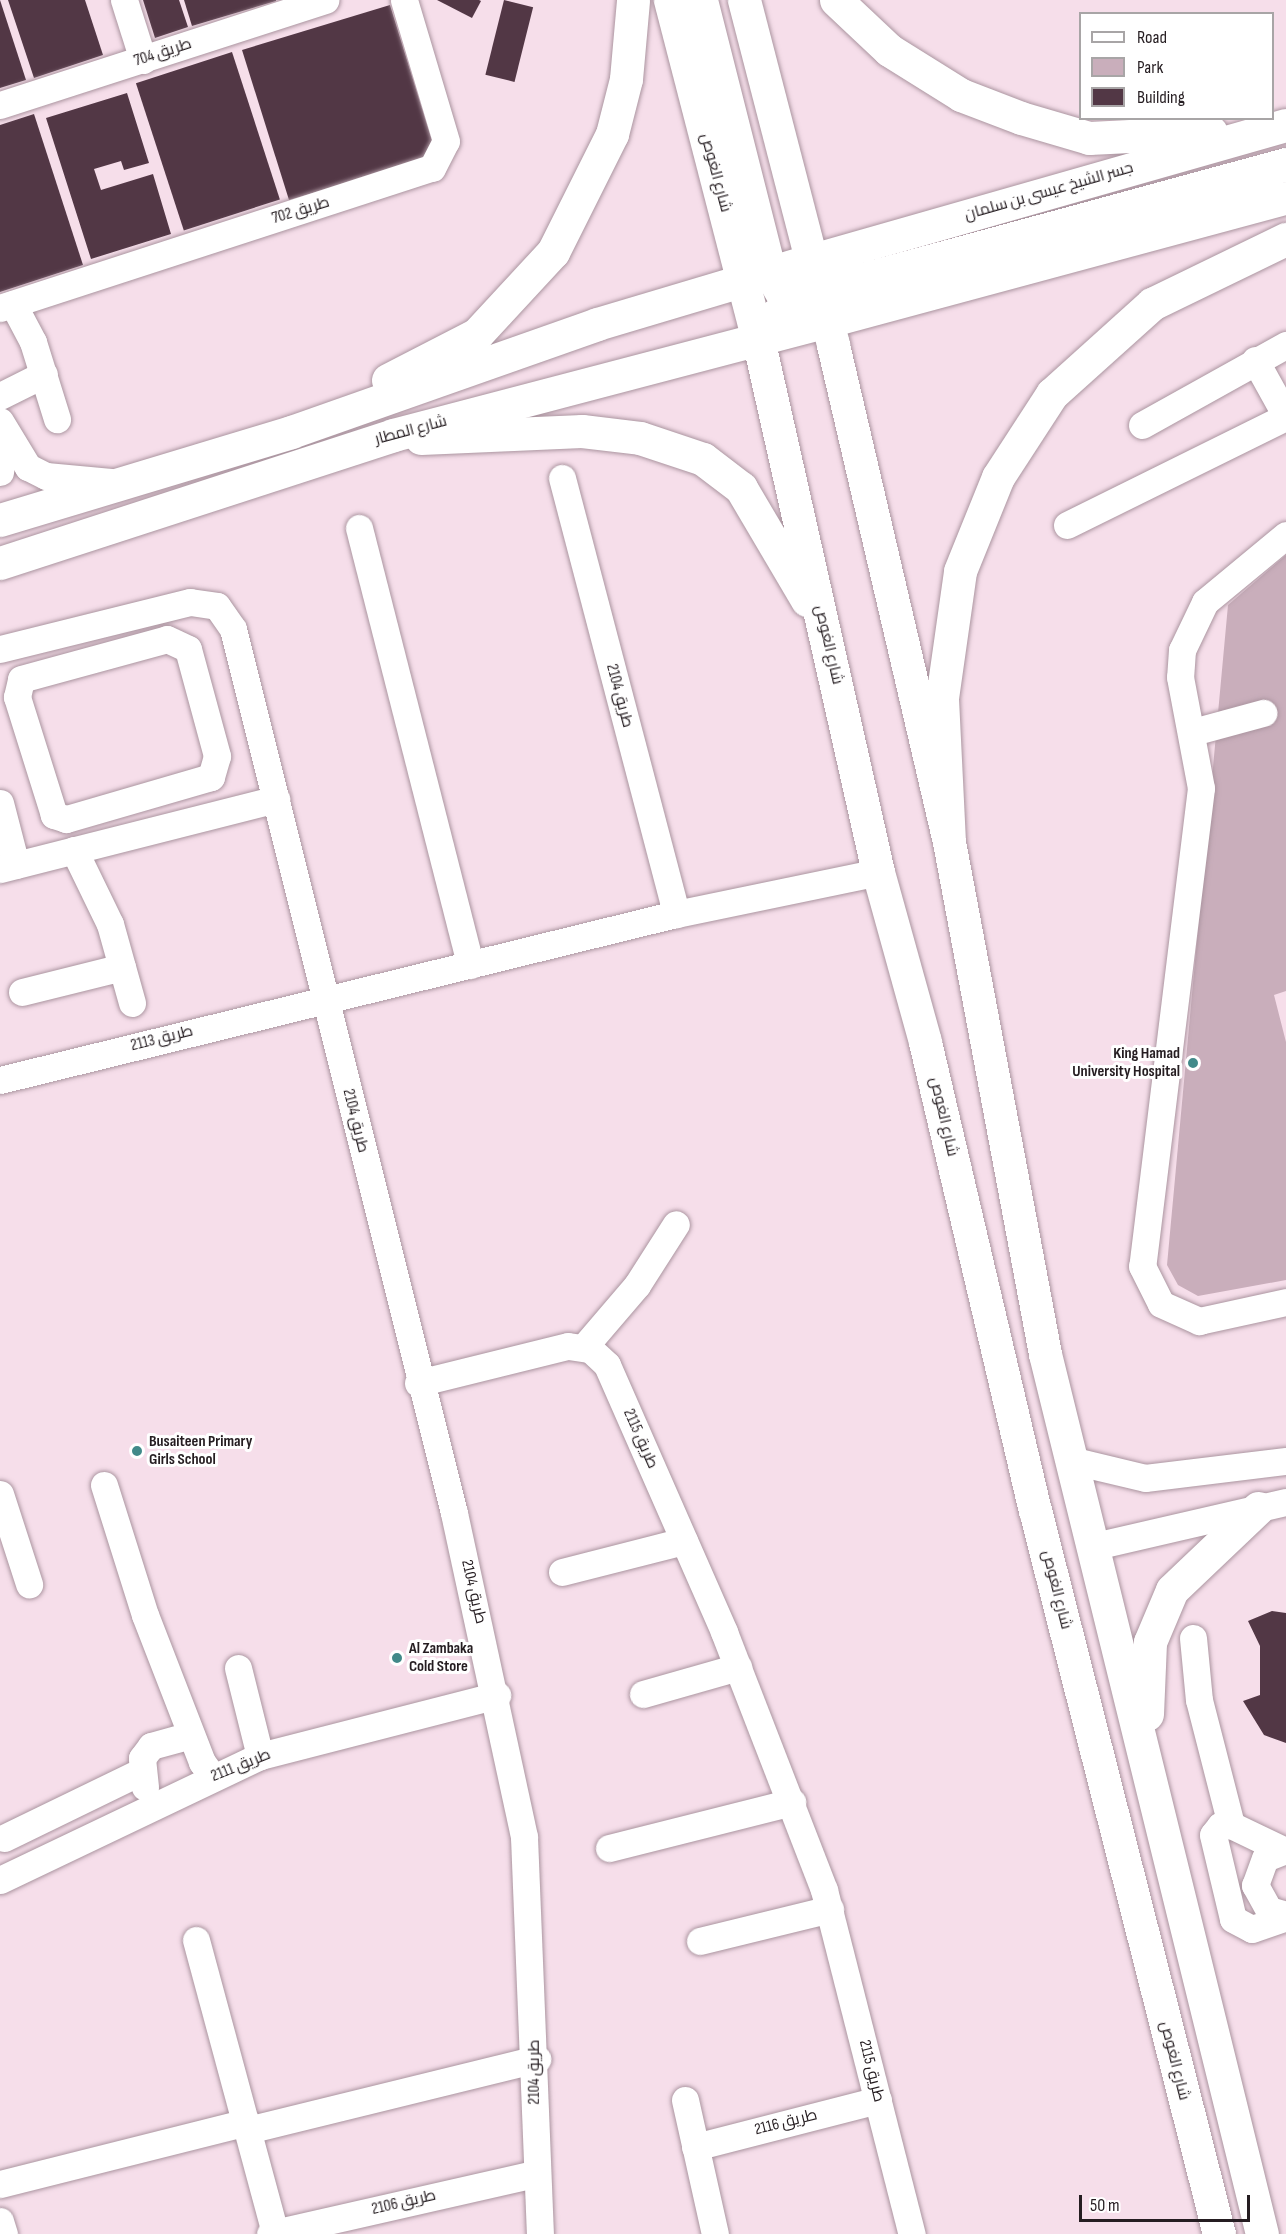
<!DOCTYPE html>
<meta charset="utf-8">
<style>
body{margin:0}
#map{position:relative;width:1286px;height:2234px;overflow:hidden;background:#f6deea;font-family:"Sofia Sans Condensed",Cairo,sans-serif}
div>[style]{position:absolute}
.green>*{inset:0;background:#c9aebb}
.building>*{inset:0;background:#523745;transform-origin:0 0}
.roads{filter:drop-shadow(0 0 2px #ab95a0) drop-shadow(0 0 2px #ab95a0)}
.minor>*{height:27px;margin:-13.5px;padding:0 13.5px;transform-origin:13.5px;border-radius:13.5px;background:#fff}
.major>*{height:33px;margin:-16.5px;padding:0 16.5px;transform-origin:16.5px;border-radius:16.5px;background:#fff}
.highway>*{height:33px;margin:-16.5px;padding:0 16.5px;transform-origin:16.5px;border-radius:16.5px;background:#fff}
.dots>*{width:16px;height:16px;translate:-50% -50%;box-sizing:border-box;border:3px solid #fff;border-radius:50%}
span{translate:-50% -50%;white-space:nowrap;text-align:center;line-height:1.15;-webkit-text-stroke:6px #fff;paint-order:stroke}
.street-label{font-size:16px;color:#251d21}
.poi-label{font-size:16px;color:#251d21;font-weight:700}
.right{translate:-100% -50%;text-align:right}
.left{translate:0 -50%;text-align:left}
.legend{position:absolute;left:1079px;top:12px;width:195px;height:108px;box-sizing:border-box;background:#fff;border:2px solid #a8a5a6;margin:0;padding:8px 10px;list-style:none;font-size:18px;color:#251d21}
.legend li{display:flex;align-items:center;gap:12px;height:30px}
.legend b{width:30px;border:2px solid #a8a5a6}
.scale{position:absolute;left:1079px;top:2195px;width:171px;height:27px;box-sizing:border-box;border:3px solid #251d21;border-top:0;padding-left:8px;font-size:18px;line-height:21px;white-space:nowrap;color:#251d21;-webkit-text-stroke:4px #fff;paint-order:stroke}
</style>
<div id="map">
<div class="green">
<div style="clip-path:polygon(1286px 555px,1286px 991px,1274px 995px,1286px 1042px,1286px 1280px,1198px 1296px,1178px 1285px,1167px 1265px,1228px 605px)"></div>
</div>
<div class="building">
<div style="clip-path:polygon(0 0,26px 80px,0 88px)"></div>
<div style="clip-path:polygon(8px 0,85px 0,103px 55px,34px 78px)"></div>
<div style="clip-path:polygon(143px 0,179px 0,188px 27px,155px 38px)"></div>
<div style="clip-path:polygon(184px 0,276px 0,276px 1px,192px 26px)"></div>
<div style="clip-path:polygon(437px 0,479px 0,481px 1px,472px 18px)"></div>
<div style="left:504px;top:0;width:30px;height:77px;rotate:14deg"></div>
<div style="clip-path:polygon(390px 5px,432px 141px,422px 161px,289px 200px,242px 50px)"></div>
<div style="left:232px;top:52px;width:155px;height:101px;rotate:72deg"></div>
<div style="clip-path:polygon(127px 93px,149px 163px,124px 170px,121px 161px,94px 169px,101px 190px,153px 174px,171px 234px,91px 259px,46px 118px)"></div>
<div style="clip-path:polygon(34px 114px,83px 265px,0 292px,0 125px)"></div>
<div style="clip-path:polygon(1272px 1611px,1286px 1613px,1286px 1743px,1264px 1735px,1243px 1701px,1260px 1695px,1260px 1646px,1248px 1621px)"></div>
</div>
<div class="roads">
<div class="minor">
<div style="left:124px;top:0;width:63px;rotate:72.4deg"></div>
<div style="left:0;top:105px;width:342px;rotate:-17.9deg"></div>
<div style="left:13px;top:304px;width:43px;rotate:62.2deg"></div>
<div style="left:33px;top:342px;width:81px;rotate:72.7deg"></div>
<div style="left:0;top:308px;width:454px;rotate:-18deg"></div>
<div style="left:432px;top:168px;width:30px;rotate:-63deg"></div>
<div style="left:446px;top:141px;width:147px;rotate:-106.6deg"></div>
<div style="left:1255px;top:360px;width:64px;rotate:61deg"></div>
<div style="left:0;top:396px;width:49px;rotate:-26.6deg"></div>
<div style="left:0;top:421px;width:54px;rotate:58.7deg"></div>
<div style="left:28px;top:467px;width:20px;rotate:27deg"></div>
<div style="left:46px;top:476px;width:65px;rotate:5.3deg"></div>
<div style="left:1142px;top:425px;width:165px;rotate:-29.1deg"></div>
<div style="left:0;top:472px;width:36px;rotate:-82deg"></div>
<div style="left:562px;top:478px;width:451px;rotate:75.3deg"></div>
<div style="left:1067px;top:525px;width:244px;rotate:-26.3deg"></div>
<div style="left:359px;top:528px;width:451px;rotate:75.7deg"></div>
<div style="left:1286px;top:535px;width:105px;rotate:140.4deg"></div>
<div style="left:1205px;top:602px;width:53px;rotate:115.6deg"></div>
<div style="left:1182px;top:650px;width:27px;rotate:94deg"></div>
<div style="left:1180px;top:677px;width:113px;rotate:79.3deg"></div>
<div style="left:1201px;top:788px;width:482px;rotate:97deg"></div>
<div style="left:1142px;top:1266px;width:42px;rotate:63.4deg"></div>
<div style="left:1161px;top:1304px;width:42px;rotate:24.1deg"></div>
<div style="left:1199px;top:1321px;width:89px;rotate:-12.3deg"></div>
<div style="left:167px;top:639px;width:23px;rotate:25deg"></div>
<div style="left:188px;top:649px;width:111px;rotate:74.8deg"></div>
<div style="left:217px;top:756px;width:22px;rotate:106deg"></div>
<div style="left:211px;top:777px;width:151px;rotate:163.8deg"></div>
<div style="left:66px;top:819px;width:13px;rotate:-162deg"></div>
<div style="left:54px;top:815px;width:124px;rotate:-107.4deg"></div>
<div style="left:17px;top:697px;width:18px;rotate:-77deg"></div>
<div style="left:21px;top:679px;width:151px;rotate:-15.3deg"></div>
<div style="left:0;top:649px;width:196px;rotate:-13.9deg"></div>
<div style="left:190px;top:602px;width:27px;rotate:8deg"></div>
<div style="left:217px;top:606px;width:28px;rotate:55deg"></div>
<div style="left:233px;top:629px;width:911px;rotate:75.96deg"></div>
<div style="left:454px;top:1513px;width:331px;rotate:77.8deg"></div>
<div style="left:524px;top:1837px;width:397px;rotate:87.7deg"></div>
<div style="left:1193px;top:732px;width:73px;rotate:-15.2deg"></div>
<div style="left:0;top:803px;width:64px;rotate:75.5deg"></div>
<div style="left:74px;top:850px;width:82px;rotate:64.1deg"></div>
<div style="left:110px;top:924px;width:82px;rotate:74.4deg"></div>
<div style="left:0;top:869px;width:285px;rotate:-14.2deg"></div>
<div style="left:22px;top:992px;width:103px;rotate:-14deg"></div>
<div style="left:0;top:1080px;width:696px;rotate:-13.8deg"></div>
<div style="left:676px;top:914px;width:206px;rotate:-11.7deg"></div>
<div style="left:584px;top:1347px;width:82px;rotate:-49.5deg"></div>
<div style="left:637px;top:1285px;width:72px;rotate:-57.4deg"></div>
<div style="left:418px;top:1383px;width:154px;rotate:-13.9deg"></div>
<div style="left:568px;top:1346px;width:22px;rotate:8deg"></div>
<div style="left:590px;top:1349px;width:23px;rotate:43deg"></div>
<div style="left:607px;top:1365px;width:292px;rotate:66.3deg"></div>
<div style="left:724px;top:1632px;width:277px;rotate:68.8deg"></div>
<div style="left:824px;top:1890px;width:355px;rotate:75.7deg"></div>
<div style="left:1070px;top:1460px;width:77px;rotate:13.5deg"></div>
<div style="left:1145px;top:1478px;width:142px;rotate:-6.9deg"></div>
<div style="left:104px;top:1485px;width:136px;rotate:72.5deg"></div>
<div style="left:145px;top:1615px;width:158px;rotate:68.8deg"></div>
<div style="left:202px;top:1762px;width:19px;rotate:54deg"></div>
<div style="left:0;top:1494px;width:95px;rotate:72.1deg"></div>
<div style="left:1095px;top:1546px;width:196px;rotate:-13deg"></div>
<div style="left:562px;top:1572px;width:126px;rotate:-14.3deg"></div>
<div style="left:1193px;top:1638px;width:62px;rotate:84.5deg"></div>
<div style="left:1199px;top:1700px;width:129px;rotate:75.6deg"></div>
<div style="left:238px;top:1668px;width:91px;rotate:76deg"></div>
<div style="left:643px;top:1694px;width:99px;rotate:-15.9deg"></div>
<div style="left:145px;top:1787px;width:29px;rotate:-96deg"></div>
<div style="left:142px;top:1758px;width:15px;rotate:-53deg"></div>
<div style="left:151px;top:1746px;width:41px;rotate:-15.4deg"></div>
<div style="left:4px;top:1838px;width:153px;rotate:-25.9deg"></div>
<div style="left:609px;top:1848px;width:189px;rotate:-14.1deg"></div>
<div style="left:1283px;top:1850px;width:58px;rotate:-154.3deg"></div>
<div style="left:1231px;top:1825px;width:11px;rotate:175deg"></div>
<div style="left:1220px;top:1826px;width:11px;rotate:128deg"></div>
<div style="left:1213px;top:1835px;width:86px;rotate:76.6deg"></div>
<div style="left:1233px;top:1919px;width:21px;rotate:28deg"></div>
<div style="left:1252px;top:1929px;width:36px;rotate:-19deg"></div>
<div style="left:1286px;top:1850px;width:22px;rotate:159deg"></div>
<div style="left:1265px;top:1858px;width:29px;rotate:110deg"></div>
<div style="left:1255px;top:1885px;width:29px;rotate:61deg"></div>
<div style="left:1269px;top:1910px;width:18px;rotate:16deg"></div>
<div style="left:0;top:1880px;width:288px;rotate:-25.5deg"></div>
<div style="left:260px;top:1756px;width:245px;rotate:-14.4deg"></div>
<div style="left:196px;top:1940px;width:303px;rotate:74.9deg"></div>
<div style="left:700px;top:1941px;width:134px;rotate:-13.8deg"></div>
<div style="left:685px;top:2100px;width:137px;rotate:77.4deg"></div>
<div style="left:248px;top:2130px;width:298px;rotate:-13.8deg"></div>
<div style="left:695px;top:2147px;width:189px;rotate:-14.4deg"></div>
<div style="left:0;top:2184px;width:254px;rotate:-14.1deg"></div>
<div style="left:0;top:2221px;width:14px;rotate:73deg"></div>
<div style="left:270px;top:2234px;width:271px;rotate:-12.8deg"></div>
</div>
<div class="major">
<div style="left:670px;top:0;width:354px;rotate:75.5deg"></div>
<div style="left:759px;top:343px;width:542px;rotate:77.32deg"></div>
<div style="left:878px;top:872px;width:176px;rotate:74.5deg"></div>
<div style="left:925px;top:1042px;width:481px;rotate:76.8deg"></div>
<div style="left:1035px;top:1510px;width:747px;rotate:75.74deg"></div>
<div style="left:744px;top:0;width:356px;rotate:75.5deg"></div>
<div style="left:833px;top:345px;width:510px;rotate:76.86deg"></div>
<div style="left:949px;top:842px;width:521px;rotate:79.38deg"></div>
<div style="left:1045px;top:1354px;width:906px;rotate:76.15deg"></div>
<div style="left:388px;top:380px;width:100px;rotate:-27.3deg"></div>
<div style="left:477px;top:334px;width:112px;rotate:-47.2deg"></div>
<div style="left:553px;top:252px;width:132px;rotate:-63.4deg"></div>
<div style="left:612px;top:134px;width:57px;rotate:-75.7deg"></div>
<div style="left:626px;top:79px;width:79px;rotate:-84.9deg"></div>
<div style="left:421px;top:438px;width:161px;rotate:-2.5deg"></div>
<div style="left:582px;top:431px;width:58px;rotate:6.9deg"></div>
<div style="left:640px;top:438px;width:66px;rotate:18.4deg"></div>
<div style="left:703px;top:459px;width:48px;rotate:37.3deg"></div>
<div style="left:741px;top:488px;width:130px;rotate:59.5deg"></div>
<div style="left:0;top:520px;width:304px;rotate:-16.8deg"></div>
<div style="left:291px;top:432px;width:324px;rotate:-19.4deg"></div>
<div style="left:597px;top:324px;width:224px;rotate:-16.6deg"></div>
<div style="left:0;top:563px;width:413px;rotate:-18deg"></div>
<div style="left:393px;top:435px;width:450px;rotate:-14.7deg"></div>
<div style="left:1147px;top:1714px;width:72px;rotate:-87.6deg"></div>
<div style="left:1150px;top:1642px;width:56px;rotate:-67.1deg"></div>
<div style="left:1172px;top:1590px;width:119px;rotate:-43.6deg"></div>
</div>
<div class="highway">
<div style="left:701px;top:0;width:282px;rotate:75.8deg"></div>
<div style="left:770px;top:273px;width:36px;rotate:60deg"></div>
<div style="left:788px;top:304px;width:16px;rotate:38deg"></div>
<div style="left:801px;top:314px;width:28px;rotate:15deg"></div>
<div style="left:828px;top:321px;width:474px;rotate:-15.1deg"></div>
<div style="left:836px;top:0;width:73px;rotate:43.3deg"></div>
<div style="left:889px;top:50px;width:85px;rotate:32deg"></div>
<div style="left:961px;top:95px;width:64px;rotate:21deg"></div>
<div style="left:1021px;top:118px;width:71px;rotate:16.4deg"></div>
<div style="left:1089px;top:138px;width:122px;rotate:-2.8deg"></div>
<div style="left:812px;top:260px;width:493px;rotate:-15.9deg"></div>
<div style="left:759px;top:343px;width:33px;rotate:-59deg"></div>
<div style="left:776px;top:315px;width:31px;rotate:-37deg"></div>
<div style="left:801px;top:296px;width:503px;rotate:-15.23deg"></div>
<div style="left:949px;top:842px;width:144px;rotate:-92.8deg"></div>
<div style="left:942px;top:698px;width:128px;rotate:-81.9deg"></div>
<div style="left:960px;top:571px;width:101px;rotate:-68deg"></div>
<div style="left:998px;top:477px;width:99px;rotate:-57deg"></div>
<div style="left:1052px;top:394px;width:135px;rotate:-42deg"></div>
<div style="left:1152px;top:304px;width:149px;rotate:-25.9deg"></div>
</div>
</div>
<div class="dots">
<div style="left:1193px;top:1063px;background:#418989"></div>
<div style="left:137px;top:1451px;background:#418989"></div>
<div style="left:397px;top:1658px;background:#418989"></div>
</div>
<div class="street-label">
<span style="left:163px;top:53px;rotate:-18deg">طريق 704</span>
<span style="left:715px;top:173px;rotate:75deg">شارع الغوص</span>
<span style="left:1049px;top:192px;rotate:-16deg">جسر الشيخ عيسى بن سلمان</span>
<span style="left:301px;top:211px;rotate:-17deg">طريق 702</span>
<span style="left:411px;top:431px;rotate:-15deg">شارع المطار</span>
<span style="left:828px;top:645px;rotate:77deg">شارع الغوص</span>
<span style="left:619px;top:696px;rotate:75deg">طريق 2104</span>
<span style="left:162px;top:1039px;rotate:-14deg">طريق 2113</span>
<span style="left:943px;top:1117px;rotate:77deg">شارع الغوص</span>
<span style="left:355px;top:1121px;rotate:76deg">طريق 2104</span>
<span style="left:640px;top:1439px;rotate:66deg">طريق 2115</span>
<span style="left:1056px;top:1590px;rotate:76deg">شارع الغوص</span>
<span style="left:473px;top:1592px;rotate:77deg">طريق 2104</span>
<span style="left:241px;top:1766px;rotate:-22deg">طريق 2111</span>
<span style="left:1174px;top:2061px;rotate:76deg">شارع الغوص</span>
<span style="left:871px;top:2071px;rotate:76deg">طريق 2115</span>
<span style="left:535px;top:2072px;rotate:-90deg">طريق 2104</span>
<span style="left:786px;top:2123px;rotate:-14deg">طريق 2116</span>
<span style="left:404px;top:2203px;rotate:-13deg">طريق 2106</span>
</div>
<div class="poi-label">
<span class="right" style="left:1180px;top:1063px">King Hamad<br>University Hospital</span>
<span class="left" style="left:149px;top:1451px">Busaiteen Primary<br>Girls School</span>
<span class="left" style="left:409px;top:1658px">Al Zambaka<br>Cold Store</span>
</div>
<ul class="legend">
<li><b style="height:8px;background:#fff"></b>Road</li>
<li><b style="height:16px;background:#c9aebb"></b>Park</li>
<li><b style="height:16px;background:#523745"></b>Building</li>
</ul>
<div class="scale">50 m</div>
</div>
